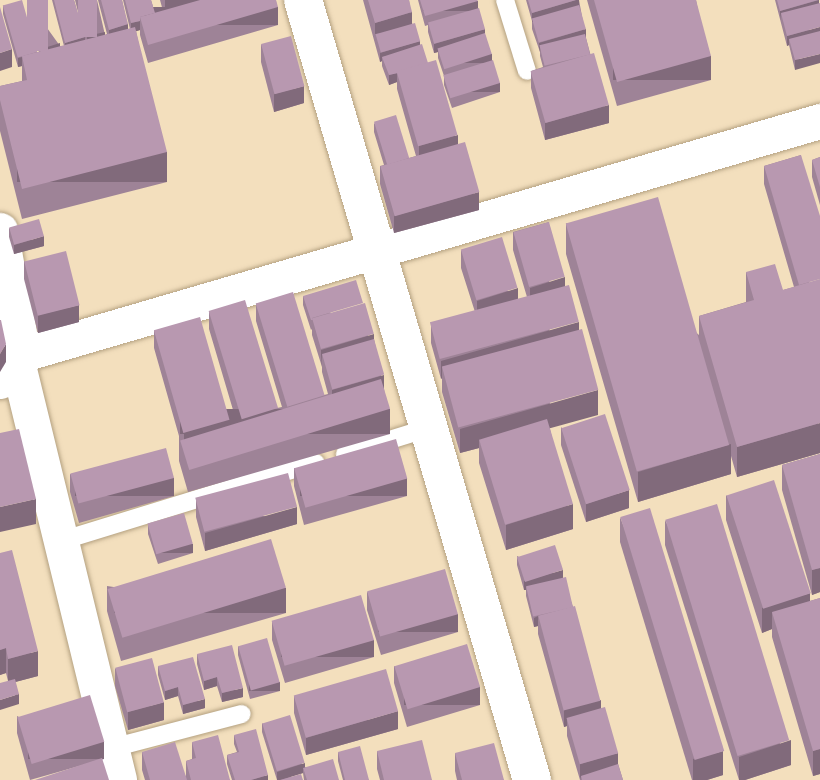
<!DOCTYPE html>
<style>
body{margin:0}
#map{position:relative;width:820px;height:780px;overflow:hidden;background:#f3dfbd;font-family:"Golos Text",sans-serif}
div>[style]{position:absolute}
.roads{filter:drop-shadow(0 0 2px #b4a181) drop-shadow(0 0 2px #b4a181)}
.service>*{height:18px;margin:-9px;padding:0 9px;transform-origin:9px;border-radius:9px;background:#fff}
.minor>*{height:35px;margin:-17.5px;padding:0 17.5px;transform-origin:17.5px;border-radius:17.5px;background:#fff}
.tertiary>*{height:38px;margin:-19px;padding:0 19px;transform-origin:19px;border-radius:19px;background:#fff}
.wall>*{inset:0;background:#9e8397}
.shaded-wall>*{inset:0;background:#816a7b;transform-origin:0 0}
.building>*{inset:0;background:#b898b0;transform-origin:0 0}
span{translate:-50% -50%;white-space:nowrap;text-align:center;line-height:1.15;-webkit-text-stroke:7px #f3dfbd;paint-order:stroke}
</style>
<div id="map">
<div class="roads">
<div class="service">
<div style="left:505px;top:0;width:74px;rotate:72.8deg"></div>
<div style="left:345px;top:454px;width:87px;rotate:-17.4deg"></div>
<div style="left:64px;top:540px;width:263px;rotate:-17.1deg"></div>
<div style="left:112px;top:748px;width:134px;rotate:-14.7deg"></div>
</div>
<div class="minor">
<div style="left:0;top:230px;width:126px;rotate:79.5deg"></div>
<div style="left:17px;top:361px;width:431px;rotate:76.3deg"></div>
<div style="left:0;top:381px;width:35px;rotate:-50deg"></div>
<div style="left:23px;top:354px;width:830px;rotate:-16.3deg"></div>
</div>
<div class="tertiary">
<div style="left:303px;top:0;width:813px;rotate:73.64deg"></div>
</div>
</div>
<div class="wall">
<div style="clip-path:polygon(27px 0,60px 46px,64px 46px,52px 0,74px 0,85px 40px,75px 0,97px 0,105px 35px,107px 34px,98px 0,122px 0,128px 29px,130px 29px,123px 0,151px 0,155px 13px,163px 11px,160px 0,276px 0,278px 25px,148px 63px,140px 35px,140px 30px,136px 31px,167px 182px,22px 219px,0 131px,0 86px,22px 81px,22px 66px,18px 67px,3px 14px,3px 5px,37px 52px,39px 52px,27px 8px)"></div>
<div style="clip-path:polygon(363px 0,409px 0,412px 23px,458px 144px,479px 210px,394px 233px,380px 184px,380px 166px,384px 165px,374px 132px,374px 123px,409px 158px,416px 156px,397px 89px,397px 82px,389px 85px,382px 66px,382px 61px,380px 62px)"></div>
<div style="clip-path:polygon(418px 0,477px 0,478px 8px,500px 92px,452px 108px,444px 85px,444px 76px,438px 58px,438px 52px,434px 53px,428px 32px,428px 25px,425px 26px)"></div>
<div style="clip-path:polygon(526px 0,579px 0,586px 38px,609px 123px,545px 140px,531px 88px,531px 71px,543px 67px,540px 56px,540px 52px,532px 29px,532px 21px)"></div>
<div style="clip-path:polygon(587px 0,696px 0,711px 80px,617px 106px)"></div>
<div style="clip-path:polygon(775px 0,819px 0,795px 70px,789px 45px,787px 46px)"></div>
<div style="clip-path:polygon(261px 44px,304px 103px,274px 112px,261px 62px)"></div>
<div style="clip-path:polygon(801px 155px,820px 453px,737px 477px,731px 456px,731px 474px,638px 502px,566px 254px,566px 223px,699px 335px,699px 316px,746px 302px,746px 272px,783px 290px,794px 287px,764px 184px,764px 166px)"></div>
<div style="clip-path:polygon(820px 157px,820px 205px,812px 177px,812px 160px)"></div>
<div style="clip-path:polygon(549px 222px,550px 429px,573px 529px,506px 550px,479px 463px,479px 448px,460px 453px,442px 392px,442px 378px,441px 379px,431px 343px,431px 325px,475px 312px,461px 268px,461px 250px,518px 300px,527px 297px,513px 250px,513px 232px)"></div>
<div style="clip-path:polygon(9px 228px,44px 246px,14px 254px,9px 237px)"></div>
<div style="clip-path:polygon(24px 261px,79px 322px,38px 333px,24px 279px)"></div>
<div style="clip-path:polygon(303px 296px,374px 339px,384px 389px,390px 434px,188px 492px,179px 461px,179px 436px,154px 348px,154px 330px,230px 422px,236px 420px,209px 329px,209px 311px,277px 408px,282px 407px,256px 321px,256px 303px,324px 395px,328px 394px,322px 372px,322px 367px,312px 335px,312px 329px,311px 330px,303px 305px)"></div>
<div style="clip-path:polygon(561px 427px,629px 508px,586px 522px,561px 445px)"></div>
<div style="clip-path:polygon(820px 454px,820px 592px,812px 595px,782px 490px,782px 465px)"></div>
<div style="clip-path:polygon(294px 468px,407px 496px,304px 525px,294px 486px)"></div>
<div style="clip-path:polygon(70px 474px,174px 496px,79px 523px,70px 492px)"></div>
<div style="clip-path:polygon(726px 495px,810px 601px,820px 598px,820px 774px,813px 776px,772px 637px,772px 629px,762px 633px,726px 520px)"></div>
<div style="clip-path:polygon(196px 500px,297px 524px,205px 551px,196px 517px)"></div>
<div style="clip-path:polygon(620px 517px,723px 775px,707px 780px,692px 780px,620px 542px)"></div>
<div style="clip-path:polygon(665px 520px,791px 765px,745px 780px,739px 780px,665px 545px)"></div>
<div style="clip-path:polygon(148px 524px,193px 553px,158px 564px,148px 534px)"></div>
<div style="clip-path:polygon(0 553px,38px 676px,15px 682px,19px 704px,8px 681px,6px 673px,0 675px)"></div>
<div style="clip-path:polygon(517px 556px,563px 578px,573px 607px,601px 708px,623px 780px,580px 780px,567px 736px,567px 726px,564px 727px,538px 634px,538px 626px,534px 627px,526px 596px,526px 590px,524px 590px,517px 565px)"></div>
<div style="clip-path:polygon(107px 586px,286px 613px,121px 661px,107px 611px)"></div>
<div style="clip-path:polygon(367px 592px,458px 632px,381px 655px,367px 610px)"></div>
<div style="clip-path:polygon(272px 622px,374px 657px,285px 683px,272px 640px)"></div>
<div style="clip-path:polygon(238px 646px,280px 691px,250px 699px,238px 655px)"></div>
<div style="clip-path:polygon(197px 654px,243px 697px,222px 702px,217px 686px,204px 690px,197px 664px)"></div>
<div style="clip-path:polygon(158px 666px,205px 708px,183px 714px,178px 696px,165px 700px,158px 675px)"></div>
<div style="clip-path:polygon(394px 666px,480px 705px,407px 727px,394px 683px)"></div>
<div style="clip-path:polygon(115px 668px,164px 720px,128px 730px,115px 686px)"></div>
<div style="clip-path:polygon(294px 696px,398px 729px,306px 755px,294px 713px)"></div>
<div style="clip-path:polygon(17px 716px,104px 759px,30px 780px,17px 733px)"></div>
<div style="clip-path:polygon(262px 723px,305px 767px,339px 780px,304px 780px,303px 773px,289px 777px,303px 780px,277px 780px,262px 732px)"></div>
<div style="clip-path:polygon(234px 735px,268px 780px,232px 780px,227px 764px,227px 755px,237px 752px,234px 744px)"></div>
<div style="clip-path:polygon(192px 742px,230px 780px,145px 780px,142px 770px,142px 752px,186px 776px,186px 761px,192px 759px)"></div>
<div style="clip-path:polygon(377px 751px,432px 780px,380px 780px,377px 769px)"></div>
<div style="clip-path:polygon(338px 752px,369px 780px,343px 780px,338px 761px)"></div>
<div style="clip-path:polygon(455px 753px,504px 780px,457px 780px,455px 771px)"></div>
</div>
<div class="shaded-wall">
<div style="clip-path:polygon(165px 0,236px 0,165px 19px)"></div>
<div style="clip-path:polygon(576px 0,579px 0,579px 8px,532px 22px,532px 13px)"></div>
<div style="clip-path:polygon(819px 0,819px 9px,781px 13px,780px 20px,780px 11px)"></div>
<div style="left:478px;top:1px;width:10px;height:55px;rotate:90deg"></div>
<div style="left:278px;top:7px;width:18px;height:135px;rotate:90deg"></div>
<div style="clip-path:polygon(412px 12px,412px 30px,375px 34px,375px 41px,375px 23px)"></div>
<div style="clip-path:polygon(140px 21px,140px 30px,131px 33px,131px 23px)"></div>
<div style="clip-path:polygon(128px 24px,128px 33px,109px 39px,109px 30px)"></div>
<div style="clip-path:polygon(820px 27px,820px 37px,789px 39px,789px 45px,787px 46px,787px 36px)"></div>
<div style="clip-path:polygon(485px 29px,485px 38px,438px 49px,438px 52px,434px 53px,434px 44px)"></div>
<div style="clip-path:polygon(586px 29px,586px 38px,541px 52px,540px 47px,539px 52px,539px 43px)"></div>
<div style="clip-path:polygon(105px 32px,105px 41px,87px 45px,87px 36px)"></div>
<div style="clip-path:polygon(85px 37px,85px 47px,65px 52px,65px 43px)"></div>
<div style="clip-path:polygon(420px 41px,420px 50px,382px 57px,382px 61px,380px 62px,380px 53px)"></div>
<div style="clip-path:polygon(60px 43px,60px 53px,41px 58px,41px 49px)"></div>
<div style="clip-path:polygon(12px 49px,12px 67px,0 71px,0 53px)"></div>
<div style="left:492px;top:54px;width:9px;height:49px;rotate:90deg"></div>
<div style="clip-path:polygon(820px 54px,820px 63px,795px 70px,795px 60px)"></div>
<div style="left:711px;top:56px;width:24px;height:98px;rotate:90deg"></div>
<div style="clip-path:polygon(22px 57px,22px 66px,18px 67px,18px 58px)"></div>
<div style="clip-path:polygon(397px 73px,397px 82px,389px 85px,389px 75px)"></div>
<div style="left:500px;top:83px;width:9px;height:51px;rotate:90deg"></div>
<div style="clip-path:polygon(304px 86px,304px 103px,274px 112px,274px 94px)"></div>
<div style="clip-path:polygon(609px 105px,609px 123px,545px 140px,545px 123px)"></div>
<div style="clip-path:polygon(458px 135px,458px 153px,419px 164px,419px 146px)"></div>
<div style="left:167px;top:152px;width:30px;height:150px;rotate:90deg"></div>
<div style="clip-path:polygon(479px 192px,479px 210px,394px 233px,394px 216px)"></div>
<div style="clip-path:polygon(44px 236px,44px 246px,14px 254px,14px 245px)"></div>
<div style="clip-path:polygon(565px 277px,565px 295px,530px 305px,530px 288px)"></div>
<div style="clip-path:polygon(518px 288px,518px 306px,477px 318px,477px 301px)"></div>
<div style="clip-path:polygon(79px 305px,79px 322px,38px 333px,38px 315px)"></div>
<div style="clip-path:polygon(579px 322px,579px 339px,442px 367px,442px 378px,441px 379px,441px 361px)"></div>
<div style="clip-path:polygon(374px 334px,374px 352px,322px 354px,321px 367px,321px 350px)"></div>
<div style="clip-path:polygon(6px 344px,6px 362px,0 372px,0 354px)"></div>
<div style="clip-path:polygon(384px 375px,384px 393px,332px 408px,332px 390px)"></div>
<div style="clip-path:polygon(598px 390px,598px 415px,482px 447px,479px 439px,479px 448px,460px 453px,460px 429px)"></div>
<div style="left:390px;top:409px;width:25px;height:210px;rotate:90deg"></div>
<div style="clip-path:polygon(230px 420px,230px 438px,184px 451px,184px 433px)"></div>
<div style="clip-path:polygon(820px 423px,820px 453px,737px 477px,737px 447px)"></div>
<div style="clip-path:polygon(731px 444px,731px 474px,638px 502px,638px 472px)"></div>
<div style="left:174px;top:478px;width:18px;height:99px;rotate:90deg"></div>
<div style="left:407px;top:478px;width:18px;height:107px;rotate:90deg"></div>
<div style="clip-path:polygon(629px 490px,629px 508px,586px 522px,586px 504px)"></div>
<div style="clip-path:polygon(36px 499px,36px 524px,0 532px,0 507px)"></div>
<div style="clip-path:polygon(573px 504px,573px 529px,506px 550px,506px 525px)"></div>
<div style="clip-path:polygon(297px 507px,297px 524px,205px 551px,205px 533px)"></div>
<div style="left:193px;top:544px;width:9px;height:37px;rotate:90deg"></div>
<div style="clip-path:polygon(820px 568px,820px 592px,812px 595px,812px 570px)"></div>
<div style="clip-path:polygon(563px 570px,563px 579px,526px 587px,526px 590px,524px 590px,524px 581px)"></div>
<div style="left:286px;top:588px;width:25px;height:172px;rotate:90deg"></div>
<div style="clip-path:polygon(810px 593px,810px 618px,772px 612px,772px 629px,762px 633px,762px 608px)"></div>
<div style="left:458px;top:614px;width:18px;height:80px;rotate:90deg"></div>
<div style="clip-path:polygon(538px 616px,538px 626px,534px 627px,534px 618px)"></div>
<div style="left:374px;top:640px;width:17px;height:93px;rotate:90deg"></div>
<div style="clip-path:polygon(6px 648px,6px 673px,0 675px,0 650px)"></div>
<div style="clip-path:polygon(38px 651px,38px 676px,8px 684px,8px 659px)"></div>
<div style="clip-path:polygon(217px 677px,217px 686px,204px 690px,204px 681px)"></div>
<div style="left:280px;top:682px;width:9px;height:31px;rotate:90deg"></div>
<div style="clip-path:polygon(178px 687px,178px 696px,165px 700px,165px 691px)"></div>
<div style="left:480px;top:687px;width:18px;height:76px;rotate:90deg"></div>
<div style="clip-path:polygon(243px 688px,243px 697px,222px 702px,222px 693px)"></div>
<div style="clip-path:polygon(19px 694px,19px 704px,0 710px,0 700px)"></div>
<div style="clip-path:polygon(205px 699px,205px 708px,183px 714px,183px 705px)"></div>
<div style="clip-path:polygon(601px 700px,601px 717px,567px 718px,567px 726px,564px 727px,564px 709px)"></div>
<div style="clip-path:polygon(164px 702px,164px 720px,128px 730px,128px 712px)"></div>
<div style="clip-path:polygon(398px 711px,398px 729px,306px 755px,306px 738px)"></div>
<div style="clip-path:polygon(791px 740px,791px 765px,745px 780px,739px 780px,739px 757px)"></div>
<div style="left:104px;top:742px;width:17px;height:76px;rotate:90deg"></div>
<div style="clip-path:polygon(820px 749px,820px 774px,813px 776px,813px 751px)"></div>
<div style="clip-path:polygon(723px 751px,723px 775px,707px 780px,693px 780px,693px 759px)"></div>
<div style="clip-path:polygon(618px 753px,618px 770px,581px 776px,580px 780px,580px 764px)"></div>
<div style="clip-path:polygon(305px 763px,305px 773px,303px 768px,303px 773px,281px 780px,277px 780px,277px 772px)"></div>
<div style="clip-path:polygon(268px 775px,268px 780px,251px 780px)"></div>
</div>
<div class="building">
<div style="left:22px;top:0;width:54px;height:20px;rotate:74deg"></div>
<div style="left:27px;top:0;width:21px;height:51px"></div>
<div style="clip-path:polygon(54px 0,74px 0,85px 37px,65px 43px)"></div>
<div style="left:78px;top:0;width:19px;height:37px"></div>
<div style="clip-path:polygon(101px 0,122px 0,128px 24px,109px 30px)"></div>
<div style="clip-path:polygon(125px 0,151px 0,155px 13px,140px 17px,140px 21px,131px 23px)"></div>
<div style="clip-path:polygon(200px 0,276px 0,278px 7px,148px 45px,140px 17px)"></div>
<div style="clip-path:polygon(368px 0,409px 0,412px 12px,375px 23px)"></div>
<div style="clip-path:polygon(420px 0,477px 0,478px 1px,425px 16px)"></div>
<div style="clip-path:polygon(528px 0,576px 0,532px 13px)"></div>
<div style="clip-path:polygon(594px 0,696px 0,711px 56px,617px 82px)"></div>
<div style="clip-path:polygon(777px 0,818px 0,780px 11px)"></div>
<div style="clip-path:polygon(820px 3px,820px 27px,787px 36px,781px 13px)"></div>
<div style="left:579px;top:5px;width:25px;height:49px;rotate:74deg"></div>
<div style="clip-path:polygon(0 7px,12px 49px,0 53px)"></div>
<div style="left:479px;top:8px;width:22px;height:53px;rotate:74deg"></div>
<div style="left:415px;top:23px;width:19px;height:41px;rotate:74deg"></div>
<div style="clip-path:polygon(135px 27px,167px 152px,22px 189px,0 100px,0 86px,27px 80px,22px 56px)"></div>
<div style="clip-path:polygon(820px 31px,820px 54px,795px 60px,789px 39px)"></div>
<div style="left:485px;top:33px;width:22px;height:50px;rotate:72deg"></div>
<div style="left:585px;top:34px;width:21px;height:47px;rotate:76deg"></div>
<div style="left:291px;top:36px;width:52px;height:31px;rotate:75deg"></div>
<div style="clip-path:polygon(422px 44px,428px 63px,397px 72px,398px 73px,389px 75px,382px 57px)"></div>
<div style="left:594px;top:53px;width:54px;height:66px;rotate:74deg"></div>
<div style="left:436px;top:60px;width:78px;height:41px;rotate:74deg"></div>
<div style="left:493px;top:60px;width:24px;height:52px;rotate:73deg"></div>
<div style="left:396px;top:115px;width:45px;height:23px;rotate:73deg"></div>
<div style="left:465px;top:142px;width:52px;height:88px;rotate:74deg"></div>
<div style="clip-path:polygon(801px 155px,820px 216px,820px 279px,799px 285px,764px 166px)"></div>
<div style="clip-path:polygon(820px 157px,820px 187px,812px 160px)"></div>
<div style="left:658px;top:197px;width:258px;height:96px;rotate:74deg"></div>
<div style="left:39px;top:219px;width:18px;height:31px;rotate:74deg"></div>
<div style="left:549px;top:222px;width:57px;height:37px;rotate:74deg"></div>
<div style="left:502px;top:237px;width:53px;height:43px;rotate:73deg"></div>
<div style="left:66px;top:251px;width:56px;height:43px;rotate:76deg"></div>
<div style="clip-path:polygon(775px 264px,783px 290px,820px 279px,820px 423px,737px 447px,699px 316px,754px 300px,746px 272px)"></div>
<div style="clip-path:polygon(356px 280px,363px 303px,312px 318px,313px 320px,311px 320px,303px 296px)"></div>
<div style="left:569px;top:285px;width:38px;height:144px;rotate:75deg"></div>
<div style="left:293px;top:292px;width:108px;height:39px;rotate:73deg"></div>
<div style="left:245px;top:300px;width:113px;height:38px;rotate:73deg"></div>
<div style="left:365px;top:303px;width:32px;height:55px;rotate:74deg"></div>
<div style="left:200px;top:317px;width:107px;height:48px;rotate:74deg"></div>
<div style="clip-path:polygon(0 320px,1px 320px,6px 344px,0 354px)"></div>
<div style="left:582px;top:329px;width:63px;height:145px;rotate:75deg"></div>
<div style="left:374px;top:339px;width:37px;height:54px;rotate:74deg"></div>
<div style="left:381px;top:379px;width:31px;height:210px;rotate:73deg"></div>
<div style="left:605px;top:414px;width:80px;height:46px;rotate:72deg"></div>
<div style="left:547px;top:419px;width:89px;height:71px;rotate:73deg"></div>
<div style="clip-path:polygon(19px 429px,36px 499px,0 507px,0 433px)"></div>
<div style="left:396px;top:439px;width:41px;height:106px;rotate:74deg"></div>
<div style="left:166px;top:448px;width:31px;height:99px;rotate:75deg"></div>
<div style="clip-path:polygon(820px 454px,820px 568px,812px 570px,782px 465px)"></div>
<div style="left:288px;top:473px;width:35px;height:96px;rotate:75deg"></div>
<div style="left:774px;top:480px;width:119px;height:50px;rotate:72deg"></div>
<div style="left:717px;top:504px;width:247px;height:54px;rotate:73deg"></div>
<div style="left:650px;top:508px;width:254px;height:31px;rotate:73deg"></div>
<div style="left:184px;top:513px;width:32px;height:38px;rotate:74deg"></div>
<div style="left:271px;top:539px;width:51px;height:171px;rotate:73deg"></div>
<div style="left:555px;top:545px;width:26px;height:40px;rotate:72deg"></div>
<div style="clip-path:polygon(12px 550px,38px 651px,8px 659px,6px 648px,0 650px,0 553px)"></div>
<div style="left:445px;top:569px;width:47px;height:81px;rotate:74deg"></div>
<div style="left:566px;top:577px;width:31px;height:41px;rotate:77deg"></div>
<div style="left:361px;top:595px;width:47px;height:93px;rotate:74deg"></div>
<div style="clip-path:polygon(820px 598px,820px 749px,813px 751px,772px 612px)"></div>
<div style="left:575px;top:606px;width:98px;height:38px;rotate:75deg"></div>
<div style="left:267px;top:638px;width:46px;height:30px;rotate:74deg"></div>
<div style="left:467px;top:644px;width:45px;height:76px;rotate:73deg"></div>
<div style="clip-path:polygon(232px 645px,243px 688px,222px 693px,217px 677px,204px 681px,197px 654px)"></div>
<div style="clip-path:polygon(193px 657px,205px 699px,183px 705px,178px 687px,165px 691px,158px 666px)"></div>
<div style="left:152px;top:658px;width:46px;height:38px;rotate:75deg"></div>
<div style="left:386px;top:669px;width:44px;height:96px;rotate:74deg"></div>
<div style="clip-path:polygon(15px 679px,19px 694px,0 700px,0 683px)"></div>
<div style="left:90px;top:695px;width:49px;height:76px;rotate:73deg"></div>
<div style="left:605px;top:707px;width:48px;height:40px;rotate:74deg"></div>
<div style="left:290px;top:715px;width:50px;height:29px;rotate:73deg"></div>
<div style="clip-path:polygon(256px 729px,268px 775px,251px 780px,235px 780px,227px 755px,239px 752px,234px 735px)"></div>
<div style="clip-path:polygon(218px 735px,230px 780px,191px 780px,186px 761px,196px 758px,192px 742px)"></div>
<div style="clip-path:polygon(422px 740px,432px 780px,384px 780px,377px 751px)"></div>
<div style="clip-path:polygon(175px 742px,187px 780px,150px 780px,142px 752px)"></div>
<div style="clip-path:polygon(494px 743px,504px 780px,462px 780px,455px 753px)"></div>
<div style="clip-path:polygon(360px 746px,369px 780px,345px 780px,338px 752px)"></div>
<div style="clip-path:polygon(102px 758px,109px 780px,35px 780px)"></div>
<div style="clip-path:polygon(333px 759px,339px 780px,307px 780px,303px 768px)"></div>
<div style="clip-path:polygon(618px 764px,623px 780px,582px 780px,581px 776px)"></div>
<div style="clip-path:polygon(301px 774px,303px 780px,280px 780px)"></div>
</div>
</div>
